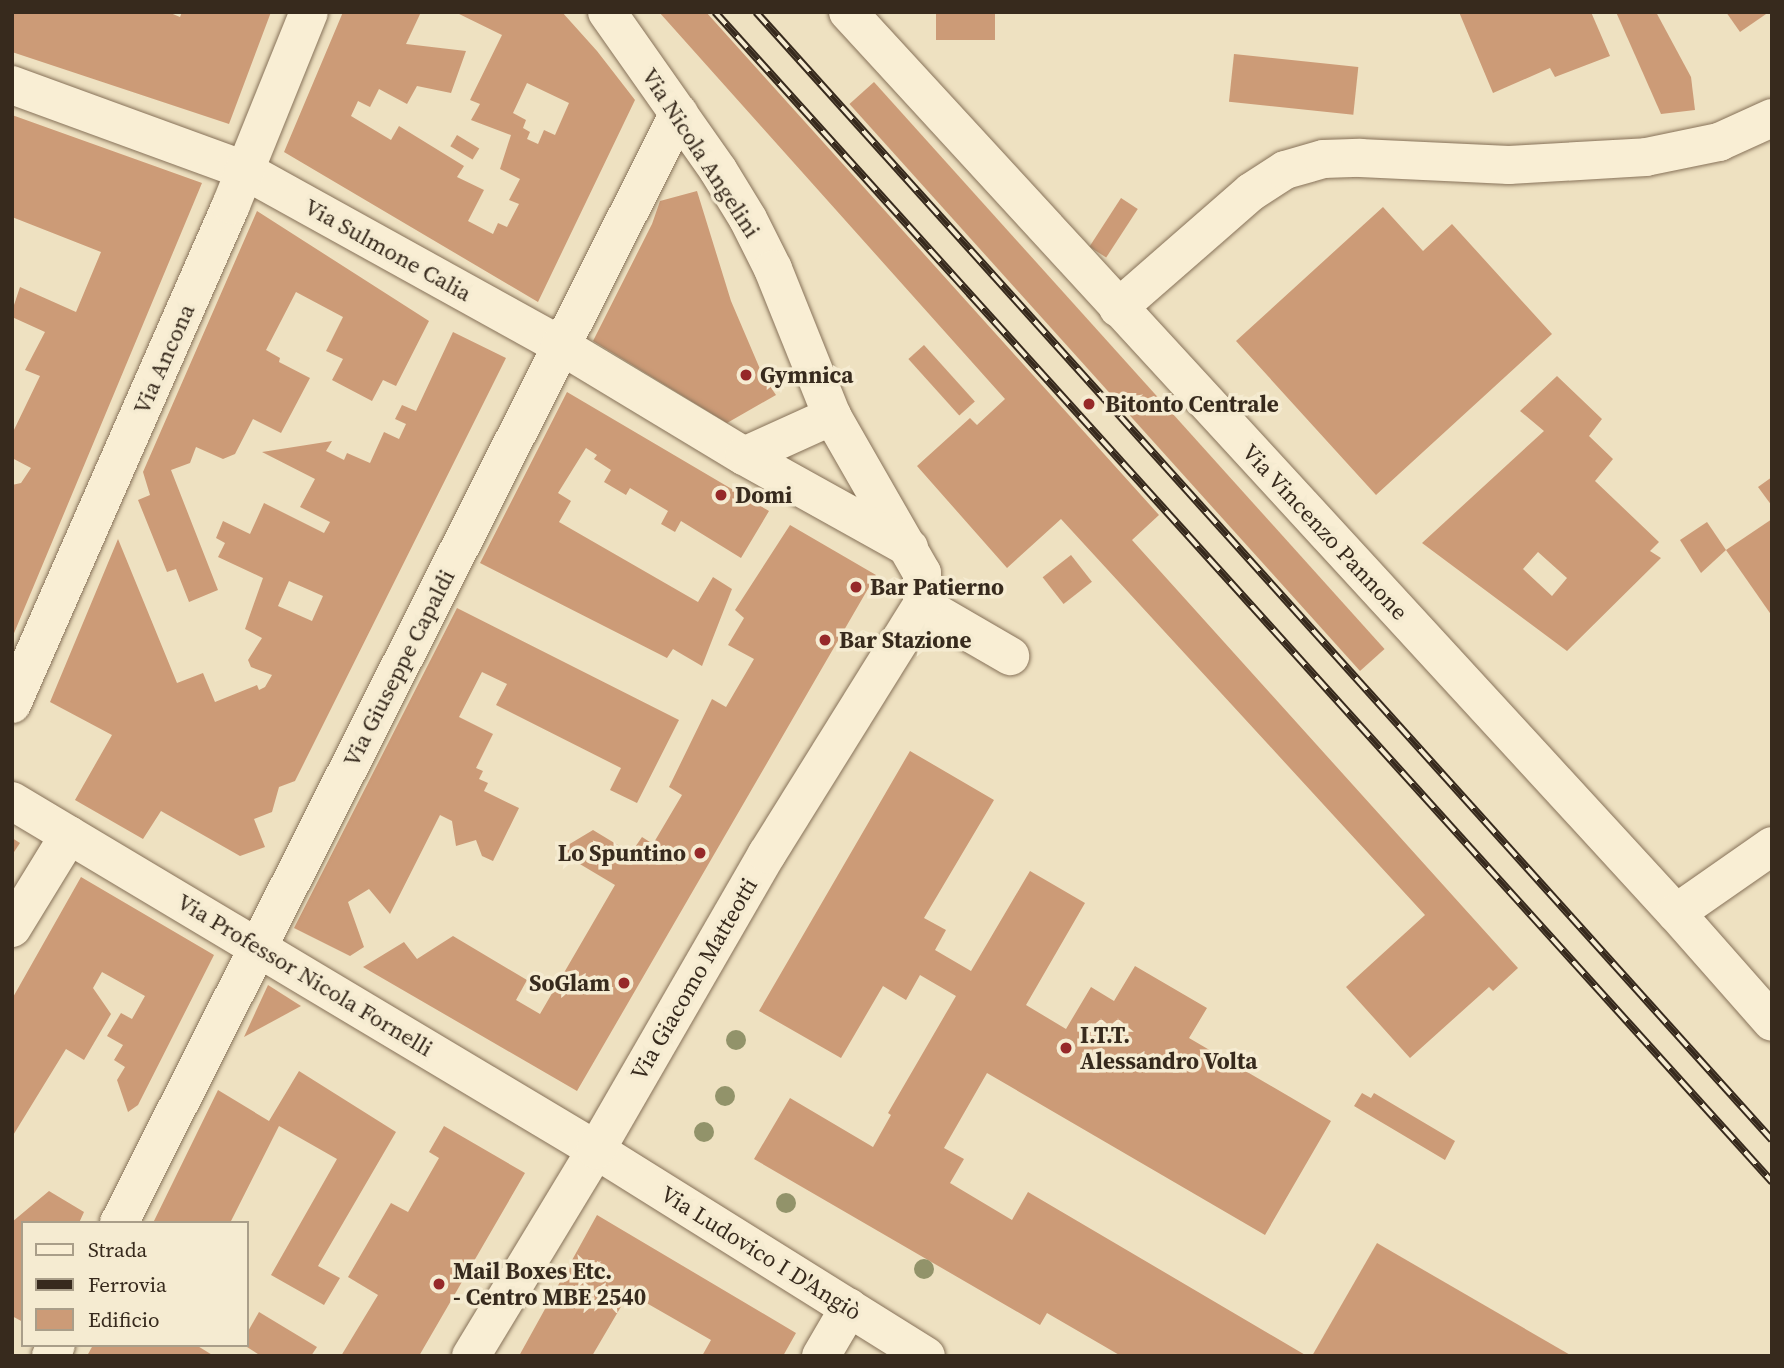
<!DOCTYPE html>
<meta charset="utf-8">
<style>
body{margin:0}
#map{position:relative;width:1784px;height:1368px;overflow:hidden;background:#eee1c1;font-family:"Source Serif 4",serif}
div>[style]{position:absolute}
.building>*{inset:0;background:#cc9b77;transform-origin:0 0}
.roads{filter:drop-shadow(0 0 2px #877259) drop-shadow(0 0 2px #877259)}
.minor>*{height:38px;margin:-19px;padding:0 19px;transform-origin:19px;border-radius:19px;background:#f9eed4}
.rail>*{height:8px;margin-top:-4px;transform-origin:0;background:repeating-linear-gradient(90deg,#f5ebd1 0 16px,#372a1d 0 32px);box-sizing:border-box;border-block:2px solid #372a1d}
.trees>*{width:20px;height:20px;margin:-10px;border-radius:50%;background:#92936a}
.dots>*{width:19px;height:19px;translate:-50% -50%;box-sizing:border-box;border:4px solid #f5ebd1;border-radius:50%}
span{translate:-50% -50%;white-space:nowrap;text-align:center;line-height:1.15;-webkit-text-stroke:7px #f5ebd1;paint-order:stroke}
.street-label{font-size:23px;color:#372a1d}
.poi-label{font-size:23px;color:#372a1d;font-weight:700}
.left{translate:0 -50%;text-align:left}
.right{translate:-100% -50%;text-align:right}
.frame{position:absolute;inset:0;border:14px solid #372a1d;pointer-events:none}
.legend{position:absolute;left:21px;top:1221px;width:228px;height:126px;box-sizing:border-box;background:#f5ebd1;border:2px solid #a99e89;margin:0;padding:9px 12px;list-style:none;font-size:21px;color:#372a1d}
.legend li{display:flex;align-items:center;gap:14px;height:35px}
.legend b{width:35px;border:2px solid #a99e89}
</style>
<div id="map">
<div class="building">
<div style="clip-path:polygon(12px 12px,168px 12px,180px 17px,182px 12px,271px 12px,229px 124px,12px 52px)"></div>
<div style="clip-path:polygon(evenodd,343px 12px,421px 12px,406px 44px,466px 51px,451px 93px,417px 86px,407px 104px,379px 89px,370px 107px,358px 101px,351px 116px,391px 140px,399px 126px,464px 166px,457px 177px,484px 190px,468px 221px,493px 234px,498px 223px,507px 227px,519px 204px,509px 200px,520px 179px,500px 169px,511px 135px,471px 120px,480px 104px,470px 100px,502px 35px,455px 12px,562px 12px,597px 51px,635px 100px,538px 302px,284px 152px,343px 12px,527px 83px,569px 103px,555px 135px,544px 130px,538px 144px,527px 139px,530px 132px,523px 128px,526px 120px,513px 113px,527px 83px)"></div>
<div style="clip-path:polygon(659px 12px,706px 12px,1159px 515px,1132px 540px,1518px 968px,1493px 991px,1489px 987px,1410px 1058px,1346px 987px,1425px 915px,1061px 519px,1007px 568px,917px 466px,970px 418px,977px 425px,1005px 399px)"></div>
<div style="left:936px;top:12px;width:59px;height:28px"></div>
<div style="clip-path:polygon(1459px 12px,1591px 12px,1610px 56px,1555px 77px,1550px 68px,1493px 93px)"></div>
<div style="clip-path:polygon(1616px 12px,1656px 12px,1691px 77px,1695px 110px,1661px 114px)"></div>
<div style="clip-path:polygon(1726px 12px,1769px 12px,1740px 32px)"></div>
<div style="left:1234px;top:54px;width:125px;height:48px;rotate:6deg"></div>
<div style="left:874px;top:82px;width:763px;height:33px;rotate:48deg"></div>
<div style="clip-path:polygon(12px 115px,202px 183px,12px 638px,12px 485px,21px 483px,31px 468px,12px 458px,12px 434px,40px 376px,25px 370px,45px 332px,12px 317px,12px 311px,20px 287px,76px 312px,101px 252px,12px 217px)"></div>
<div style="left:457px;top:135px;width:26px;height:13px;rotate:31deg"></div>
<div style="clip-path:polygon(697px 191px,731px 301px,763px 376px,776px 395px,727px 423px,593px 341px,652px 224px,660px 201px)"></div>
<div style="left:1121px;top:198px;width:20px;height:58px;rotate:33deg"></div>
<div style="clip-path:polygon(1383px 207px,1423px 251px,1452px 224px,1552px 334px,1376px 495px,1236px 341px)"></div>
<div style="clip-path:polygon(257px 211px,429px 321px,396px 386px,383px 380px,372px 401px,332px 380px,343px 359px,326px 351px,343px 317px,296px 292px,266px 350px,280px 358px,279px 362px,310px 378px,281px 433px,253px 419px,235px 454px,223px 459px,196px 447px,190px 463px,171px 470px,218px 590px,189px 602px,176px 569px,167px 572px,138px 500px,150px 495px,143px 472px)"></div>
<div style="clip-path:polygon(evenodd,453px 332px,506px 358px,295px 781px,279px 787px,272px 812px,254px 819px,265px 847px,240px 856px,161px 811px,143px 839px,75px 800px,112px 735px,50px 702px,118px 539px,177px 683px,203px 673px,215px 702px,257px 685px,259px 690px,265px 687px,272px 675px,251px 667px,248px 660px,262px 638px,245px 629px,263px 578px,218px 557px,225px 543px,216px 538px,223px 521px,250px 534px,264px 503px,324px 533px,330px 522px,300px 507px,315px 479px,262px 452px,332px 441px,326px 451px,344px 460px,347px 453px,370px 463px,384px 432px,399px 439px,406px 424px,395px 419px,402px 405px,416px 411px,453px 332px,289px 581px,323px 596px,312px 621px,278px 606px,289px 581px)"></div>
<div style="left:924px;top:345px;width:76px;height:21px;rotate:48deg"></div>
<div style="clip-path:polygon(evenodd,1557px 376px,1602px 419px,1589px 436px,1613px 459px,1595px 481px,1659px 542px,1650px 551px,1661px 558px,1567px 651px,1422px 543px,1544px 431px,1520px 411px,1557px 376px,1538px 552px,1567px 578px,1552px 596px,1523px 569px,1538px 552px)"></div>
<div style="clip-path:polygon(567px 392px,769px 511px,741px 558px,681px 521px,675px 532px,661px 524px,668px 511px,630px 488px,626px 495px,604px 482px,611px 470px,594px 459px,597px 455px,586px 448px,558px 493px,571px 501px,559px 522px,698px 602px,713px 577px,732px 589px,702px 666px,673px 649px,667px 658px,480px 563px)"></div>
<div style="clip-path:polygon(1772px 477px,1772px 506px,1758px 487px)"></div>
<div style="clip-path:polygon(1772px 519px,1772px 616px,1726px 550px)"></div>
<div style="clip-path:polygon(1707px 522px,1726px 550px,1701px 573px,1680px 540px)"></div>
<div style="clip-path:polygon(790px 525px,876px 575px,577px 1091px,363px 967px,404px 942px,417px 959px,453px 936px,527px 980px,516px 1000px,540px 1014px,615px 885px,558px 851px,593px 830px,631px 853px,642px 837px,653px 844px,682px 795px,669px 787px,712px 699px,726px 707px,754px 659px,728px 645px,744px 618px,735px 610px)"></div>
<div style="left:1071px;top:555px;width:34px;height:36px;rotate:52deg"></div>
<div style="clip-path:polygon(457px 608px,679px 720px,637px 803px,610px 790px,621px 768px,496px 705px,507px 684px,482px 672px,459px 717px,493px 734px,476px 768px,483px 771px,479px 779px,488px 783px,484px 791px,519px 808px,493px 861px,482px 856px,476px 840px,456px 846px,452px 821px,440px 815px,390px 914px,369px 889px,348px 902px,364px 947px,350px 956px,294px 928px)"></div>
<div style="clip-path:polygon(910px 751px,994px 800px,924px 918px,946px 930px,935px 950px,971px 971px,1030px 871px,1085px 903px,1026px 1005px,1066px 1029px,1091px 987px,1114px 1001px,1135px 966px,1207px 1008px,1189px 1038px,1331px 1121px,1265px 1235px,987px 1073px,944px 1148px,964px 1159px,950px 1183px,1012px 1220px,1028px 1192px,1307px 1356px,1121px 1356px,1047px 1313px,1040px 1325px,754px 1159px,790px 1098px,873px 1147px,891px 1115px,888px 1113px,956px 996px,920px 975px,906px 1000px,883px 986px,841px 1058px,759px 1011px)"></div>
<div style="clip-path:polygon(12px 838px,20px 843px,12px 855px)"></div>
<div style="clip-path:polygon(81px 877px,214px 955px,138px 1105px,128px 1112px,117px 1080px,125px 1067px,114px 1060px,123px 1045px,107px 1036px,121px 1013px,132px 1019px,145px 996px,102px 972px,93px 988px,111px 1014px,84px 1060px,66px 1049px,12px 1137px,12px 999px)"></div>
<div style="clip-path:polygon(268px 985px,301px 1006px,244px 1037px)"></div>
<div style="clip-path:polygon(299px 1071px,396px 1132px,318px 1266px,340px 1278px,324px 1305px,271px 1275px,337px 1159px,279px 1126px,230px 1223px,153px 1223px,218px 1090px,269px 1121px)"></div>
<div style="clip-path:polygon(1362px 1093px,1371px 1098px,1374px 1093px,1455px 1141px,1445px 1160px,1354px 1106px)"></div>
<div style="clip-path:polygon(444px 1126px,525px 1173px,419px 1356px,341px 1356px,378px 1295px,348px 1277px,391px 1203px,408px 1212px,439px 1158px,429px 1152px)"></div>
<div style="clip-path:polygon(49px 1191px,84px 1212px,79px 1223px,23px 1223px,23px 1322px,12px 1316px,12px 1222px)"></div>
<div style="clip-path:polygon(597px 1215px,796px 1333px,783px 1356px,702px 1356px,711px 1340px,629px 1293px,592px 1356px,519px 1356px)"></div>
<div style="clip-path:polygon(1377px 1243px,1572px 1356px,1312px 1356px)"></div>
<div style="clip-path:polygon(259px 1312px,317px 1347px,311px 1356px,261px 1356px,247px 1347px,247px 1333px)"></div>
<div style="clip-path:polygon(93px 1345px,196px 1345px,214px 1356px,87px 1356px)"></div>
</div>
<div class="roads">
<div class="minor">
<div style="left:607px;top:12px;width:193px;rotate:54.9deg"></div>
<div style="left:718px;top:170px;width:57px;rotate:58.5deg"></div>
<div style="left:748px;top:219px;width:56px;rotate:63.4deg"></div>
<div style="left:773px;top:269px;width:158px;rotate:68.1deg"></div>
<div style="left:832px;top:416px;width:181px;rotate:60.2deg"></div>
<div style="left:922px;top:573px;width:32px;rotate:90deg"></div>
<div style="left:848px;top:12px;width:1224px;rotate:47.42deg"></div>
<div style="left:1676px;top:913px;width:145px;rotate:48.6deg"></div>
<div style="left:12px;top:85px;width:247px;rotate:20.1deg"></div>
<div style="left:244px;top:170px;width:361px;rotate:29deg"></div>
<div style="left:560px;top:345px;width:215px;rotate:31.1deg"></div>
<div style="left:744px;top:456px;width:189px;rotate:29.1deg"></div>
<div style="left:1118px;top:308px;width:176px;rotate:-41.1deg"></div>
<div style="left:1251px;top:192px;width:40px;rotate:-32.9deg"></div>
<div style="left:1285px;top:170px;width:40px;rotate:-16deg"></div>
<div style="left:1323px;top:159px;width:37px;rotate:-2deg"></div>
<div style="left:1360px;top:158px;width:149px;rotate:2.7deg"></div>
<div style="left:1509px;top:165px;width:137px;rotate:-3.3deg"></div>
<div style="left:1646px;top:157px;width:75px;rotate:-11.6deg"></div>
<div style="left:1719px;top:142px;width:58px;rotate:-24.4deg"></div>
<div style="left:744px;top:456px;width:97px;rotate:-24.4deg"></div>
<div style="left:922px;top:605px;width:102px;rotate:30.1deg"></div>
<div style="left:12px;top:704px;width:545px;rotate:-66.3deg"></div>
<div style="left:231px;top:205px;width:208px;rotate:-68deg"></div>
<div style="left:12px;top:801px;width:680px;rotate:30.86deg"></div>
<div style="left:596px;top:1150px;width:389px;rotate:32deg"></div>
<div style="left:1676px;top:913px;width:117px;rotate:-34.9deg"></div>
<div style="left:12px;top:928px;width:109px;rotate:-58.5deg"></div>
<div style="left:119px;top:1223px;width:1243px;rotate:-63.23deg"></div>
<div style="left:51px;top:1356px;width:12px;rotate:-66deg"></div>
<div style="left:471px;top:1356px;width:241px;rotate:-58.8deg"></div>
<div style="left:596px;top:1150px;width:342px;rotate:-60deg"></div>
<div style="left:767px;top:854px;width:293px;rotate:-58.1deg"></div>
<div style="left:821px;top:1356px;width:56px;rotate:-59.7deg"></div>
</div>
</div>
<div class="rail">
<div style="left:715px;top:12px;width:1577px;rotate:47.9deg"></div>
<div style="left:756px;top:12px;width:1518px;rotate:47.99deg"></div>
</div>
<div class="trees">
<div style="left:736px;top:1040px"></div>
<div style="left:725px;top:1096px"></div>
<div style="left:704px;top:1132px"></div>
<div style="left:786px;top:1203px"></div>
<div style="left:924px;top:1269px"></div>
</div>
<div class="dots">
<div style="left:746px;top:375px;background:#962929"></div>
<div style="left:1089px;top:404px;background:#962929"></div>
<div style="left:721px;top:495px;background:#962929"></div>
<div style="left:856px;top:587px;background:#962929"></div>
<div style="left:825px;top:640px;background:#962929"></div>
<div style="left:700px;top:853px;background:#962929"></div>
<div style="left:624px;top:983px;background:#962929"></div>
<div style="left:1066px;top:1048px;background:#962929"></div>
<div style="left:439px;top:1284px;background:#962929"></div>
</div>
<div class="street-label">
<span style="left:701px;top:153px;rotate:57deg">Via Nicola Angelini</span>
<span style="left:388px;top:250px;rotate:29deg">Via Sulmone Calia</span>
<span style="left:164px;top:359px;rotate:-66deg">Via Ancona</span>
<span style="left:1325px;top:532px;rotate:47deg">Via Vincenzo Pannone</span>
<span style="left:399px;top:668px;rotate:-63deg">Via Giuseppe Capaldi</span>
<span style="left:305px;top:975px;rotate:31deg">Via Professor Nicola Fornelli</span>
<span style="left:694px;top:979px;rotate:-60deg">Via Giacomo Matteotti</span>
<span style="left:761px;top:1253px;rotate:32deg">Via Ludovico I D'Angiò</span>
</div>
<div class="poi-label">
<span class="left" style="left:760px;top:375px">Gymnica</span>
<span class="left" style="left:1105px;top:404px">Bitonto Centrale</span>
<span class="left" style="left:735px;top:495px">Domi</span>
<span class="left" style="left:870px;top:587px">Bar Patierno</span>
<span class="left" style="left:839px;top:640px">Bar Stazione</span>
<span class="right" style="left:686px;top:853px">Lo Spuntino</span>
<span class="right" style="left:610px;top:983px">SoGlam</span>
<span class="left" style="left:1080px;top:1048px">I.T.T.<br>Alessandro Volta</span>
<span class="left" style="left:453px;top:1284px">Mail Boxes Etc.<br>- Centro MBE 2540</span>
</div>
<div class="frame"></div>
<ul class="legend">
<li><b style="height:9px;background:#f9eed4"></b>Strada</li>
<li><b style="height:9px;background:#372a1d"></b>Ferrovia</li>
<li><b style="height:19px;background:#cc9b77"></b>Edificio</li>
</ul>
</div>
